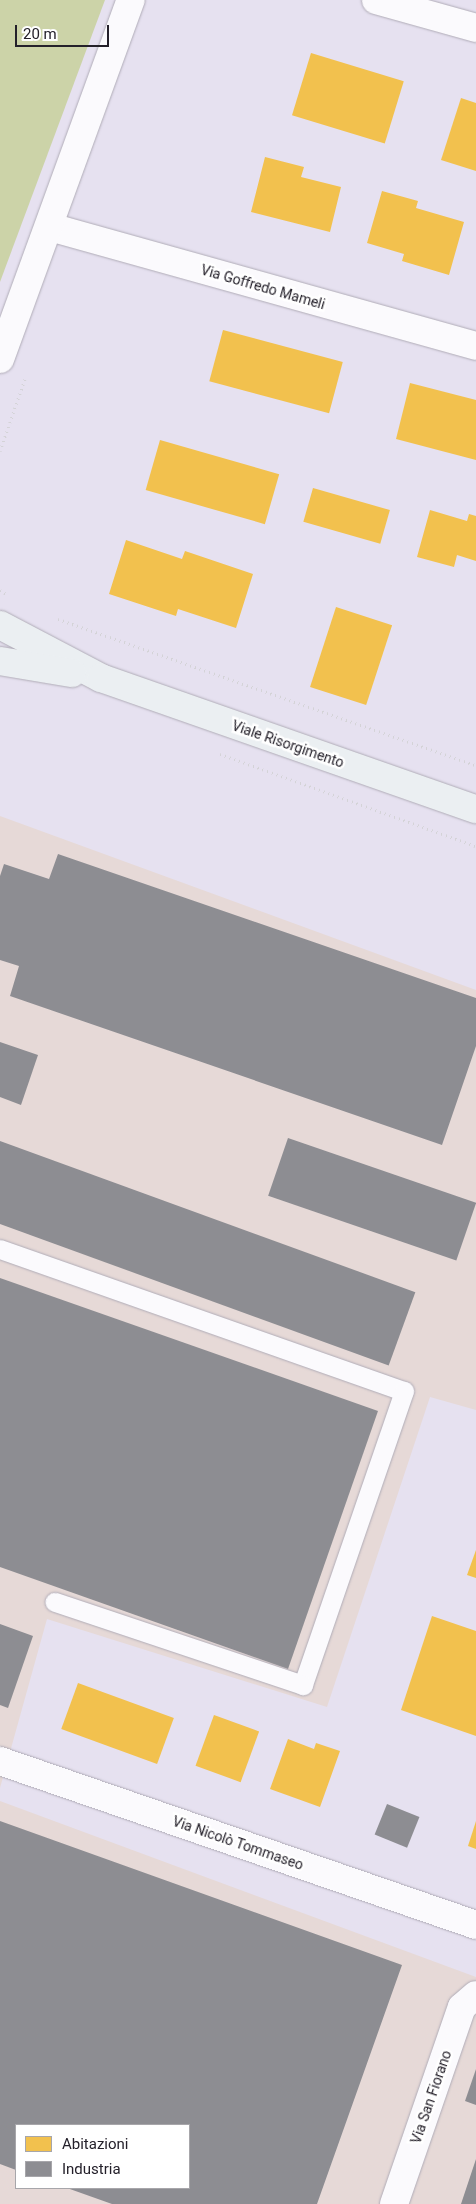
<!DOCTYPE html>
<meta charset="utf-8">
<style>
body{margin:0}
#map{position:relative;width:476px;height:2204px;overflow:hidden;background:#e6e1f0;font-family:Roboto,sans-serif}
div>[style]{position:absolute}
.industrial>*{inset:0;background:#e6d9d7}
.green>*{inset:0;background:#ccd3a8}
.homes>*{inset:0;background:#f2c14e;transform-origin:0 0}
.industry>*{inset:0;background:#8d8d92;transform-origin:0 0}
.path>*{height:3px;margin-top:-1.5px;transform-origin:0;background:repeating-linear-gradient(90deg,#d4d3d7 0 1px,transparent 0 5px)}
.roads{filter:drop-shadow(0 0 1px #b0acb7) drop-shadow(0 0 1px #b0acb7)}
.lane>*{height:19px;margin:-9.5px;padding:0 9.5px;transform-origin:9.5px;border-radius:9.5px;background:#fbfafd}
.street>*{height:28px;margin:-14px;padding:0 14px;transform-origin:14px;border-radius:14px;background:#fbfafd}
.secondary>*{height:28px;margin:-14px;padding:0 14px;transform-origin:14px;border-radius:14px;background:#ebeff2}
span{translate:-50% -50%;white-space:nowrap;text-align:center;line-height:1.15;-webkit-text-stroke:5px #fff;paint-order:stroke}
.street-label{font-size:14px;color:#24202a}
.legend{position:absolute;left:15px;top:2124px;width:175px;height:65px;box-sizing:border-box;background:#fff;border:1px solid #a7a6aa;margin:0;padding:6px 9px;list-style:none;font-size:15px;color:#24202a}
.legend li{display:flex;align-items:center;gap:10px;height:25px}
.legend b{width:25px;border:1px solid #a7a6aa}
.scale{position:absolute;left:15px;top:25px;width:94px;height:22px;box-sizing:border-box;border:2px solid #24202a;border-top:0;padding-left:6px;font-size:15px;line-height:18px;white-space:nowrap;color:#24202a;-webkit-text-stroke:4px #fff;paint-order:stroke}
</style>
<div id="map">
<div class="industrial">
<div style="clip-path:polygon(0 816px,476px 990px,476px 1410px,430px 1397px,327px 1707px,47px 1619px,0 1788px)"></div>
<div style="clip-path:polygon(evenodd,0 1801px,476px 1977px,476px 2204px,0 2204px,0 1801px,16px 2125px,189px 2125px,189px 2188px,16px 2188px,16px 2125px)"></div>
</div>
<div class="green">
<div style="clip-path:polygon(0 0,105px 0,0 282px)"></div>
</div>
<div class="homes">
<div style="left:311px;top:53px;width:97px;height:65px;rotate:17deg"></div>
<div style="clip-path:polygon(461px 98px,476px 103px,476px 171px,441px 160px)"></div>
<div style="clip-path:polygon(265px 157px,304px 167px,301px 177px,341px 187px,330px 232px,251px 212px)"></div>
<div style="clip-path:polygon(382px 191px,418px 201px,416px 208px,464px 222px,449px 275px,402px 261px,404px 254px,367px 243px)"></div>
<div style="left:223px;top:330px;width:124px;height:53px;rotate:15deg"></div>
<div style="clip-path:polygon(410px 383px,476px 400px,476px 460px,396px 439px)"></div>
<div style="left:160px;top:440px;width:124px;height:52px;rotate:16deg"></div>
<div style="left:313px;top:488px;width:80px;height:35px;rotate:16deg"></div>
<div style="clip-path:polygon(430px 510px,467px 521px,469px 514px,476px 516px,476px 561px,457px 555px,454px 567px,417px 557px)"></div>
<div style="clip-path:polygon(126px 540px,182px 559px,185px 551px,253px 574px,236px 628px,178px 609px,176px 616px,109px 594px)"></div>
<div style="left:336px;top:607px;width:59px;height:84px;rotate:18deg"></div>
<div style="clip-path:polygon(476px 1550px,476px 1578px,467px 1575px)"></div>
<div style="clip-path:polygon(432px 1616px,476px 1631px,476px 1736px,401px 1710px)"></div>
<div style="left:78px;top:1683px;width:102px;height:49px;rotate:20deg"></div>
<div style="left:214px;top:1715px;width:48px;height:54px;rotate:20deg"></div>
<div style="clip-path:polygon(288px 1739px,314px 1749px,316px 1743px,340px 1751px,320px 1807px,270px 1789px)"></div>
<div style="clip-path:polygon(476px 1821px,476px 1849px,468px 1846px)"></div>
</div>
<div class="industry">
<div style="clip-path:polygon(58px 854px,476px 998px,476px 1046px,442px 1145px,10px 996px,19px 966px,0 960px,0 876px,4px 864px,49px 879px)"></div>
<div style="clip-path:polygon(0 1042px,38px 1055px,21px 1105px,0 1097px)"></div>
<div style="left:288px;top:1138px;width:199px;height:61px;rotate:19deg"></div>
<div style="left:0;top:1141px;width:442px;height:78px;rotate:20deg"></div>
<div style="clip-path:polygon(0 1278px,378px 1411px,288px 1669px,0 1567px)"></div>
<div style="clip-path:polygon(0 1624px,33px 1636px,8px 1708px,0 1705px)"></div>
<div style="left:387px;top:1804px;width:35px;height:33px;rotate:22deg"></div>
<div style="clip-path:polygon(0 1821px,402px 1965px,317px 2204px,112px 2204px,67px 2188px,189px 2188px,189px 2125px,16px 2125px,16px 2170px,0 2164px)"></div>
<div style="clip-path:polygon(476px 2069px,476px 2105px,465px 2101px)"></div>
<div style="clip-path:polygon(476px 2159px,476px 2204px,461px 2204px)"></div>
</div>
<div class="path">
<div style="left:0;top:451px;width:79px;rotate:-70.9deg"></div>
<div style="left:0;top:590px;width:9px;rotate:32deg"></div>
<div style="left:58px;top:619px;width:443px;rotate:19.3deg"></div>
<div style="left:220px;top:754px;width:272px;rotate:19.8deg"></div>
</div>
<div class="roads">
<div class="lane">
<div style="left:0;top:1249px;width:428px;rotate:19.4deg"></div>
<div style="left:404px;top:1391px;width:311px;rotate:109deg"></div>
<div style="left:303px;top:1685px;width:262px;rotate:-161.5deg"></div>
</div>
<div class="street">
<div style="left:376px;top:0;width:104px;rotate:15.6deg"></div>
<div style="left:50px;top:227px;width:442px;rotate:15.6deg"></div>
<div style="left:0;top:359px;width:382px;rotate:-70deg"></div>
<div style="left:0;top:1761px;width:503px;rotate:19.01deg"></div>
<div style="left:394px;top:2204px;width:208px;rotate:-71deg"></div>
<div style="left:462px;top:2007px;width:18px;rotate:-41deg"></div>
</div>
<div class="secondary">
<div style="left:0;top:625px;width:114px;rotate:27.7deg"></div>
<div style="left:101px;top:678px;width:397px;rotate:19.3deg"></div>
<div style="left:0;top:661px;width:73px;rotate:9.5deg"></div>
</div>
</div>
<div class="street-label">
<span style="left:263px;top:287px;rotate:16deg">Via Goffredo Mameli</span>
<span style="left:288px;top:744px;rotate:19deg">Viale Risorgimento</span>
<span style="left:238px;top:1843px;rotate:19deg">Via Nicolò Tommaseo</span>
<span style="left:431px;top:2097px;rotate:-71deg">Via San Fiorano</span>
</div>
<ul class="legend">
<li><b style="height:14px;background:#f2c14e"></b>Abitazioni</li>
<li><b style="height:14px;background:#8d8d92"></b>Industria</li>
</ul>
<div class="scale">20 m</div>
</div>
